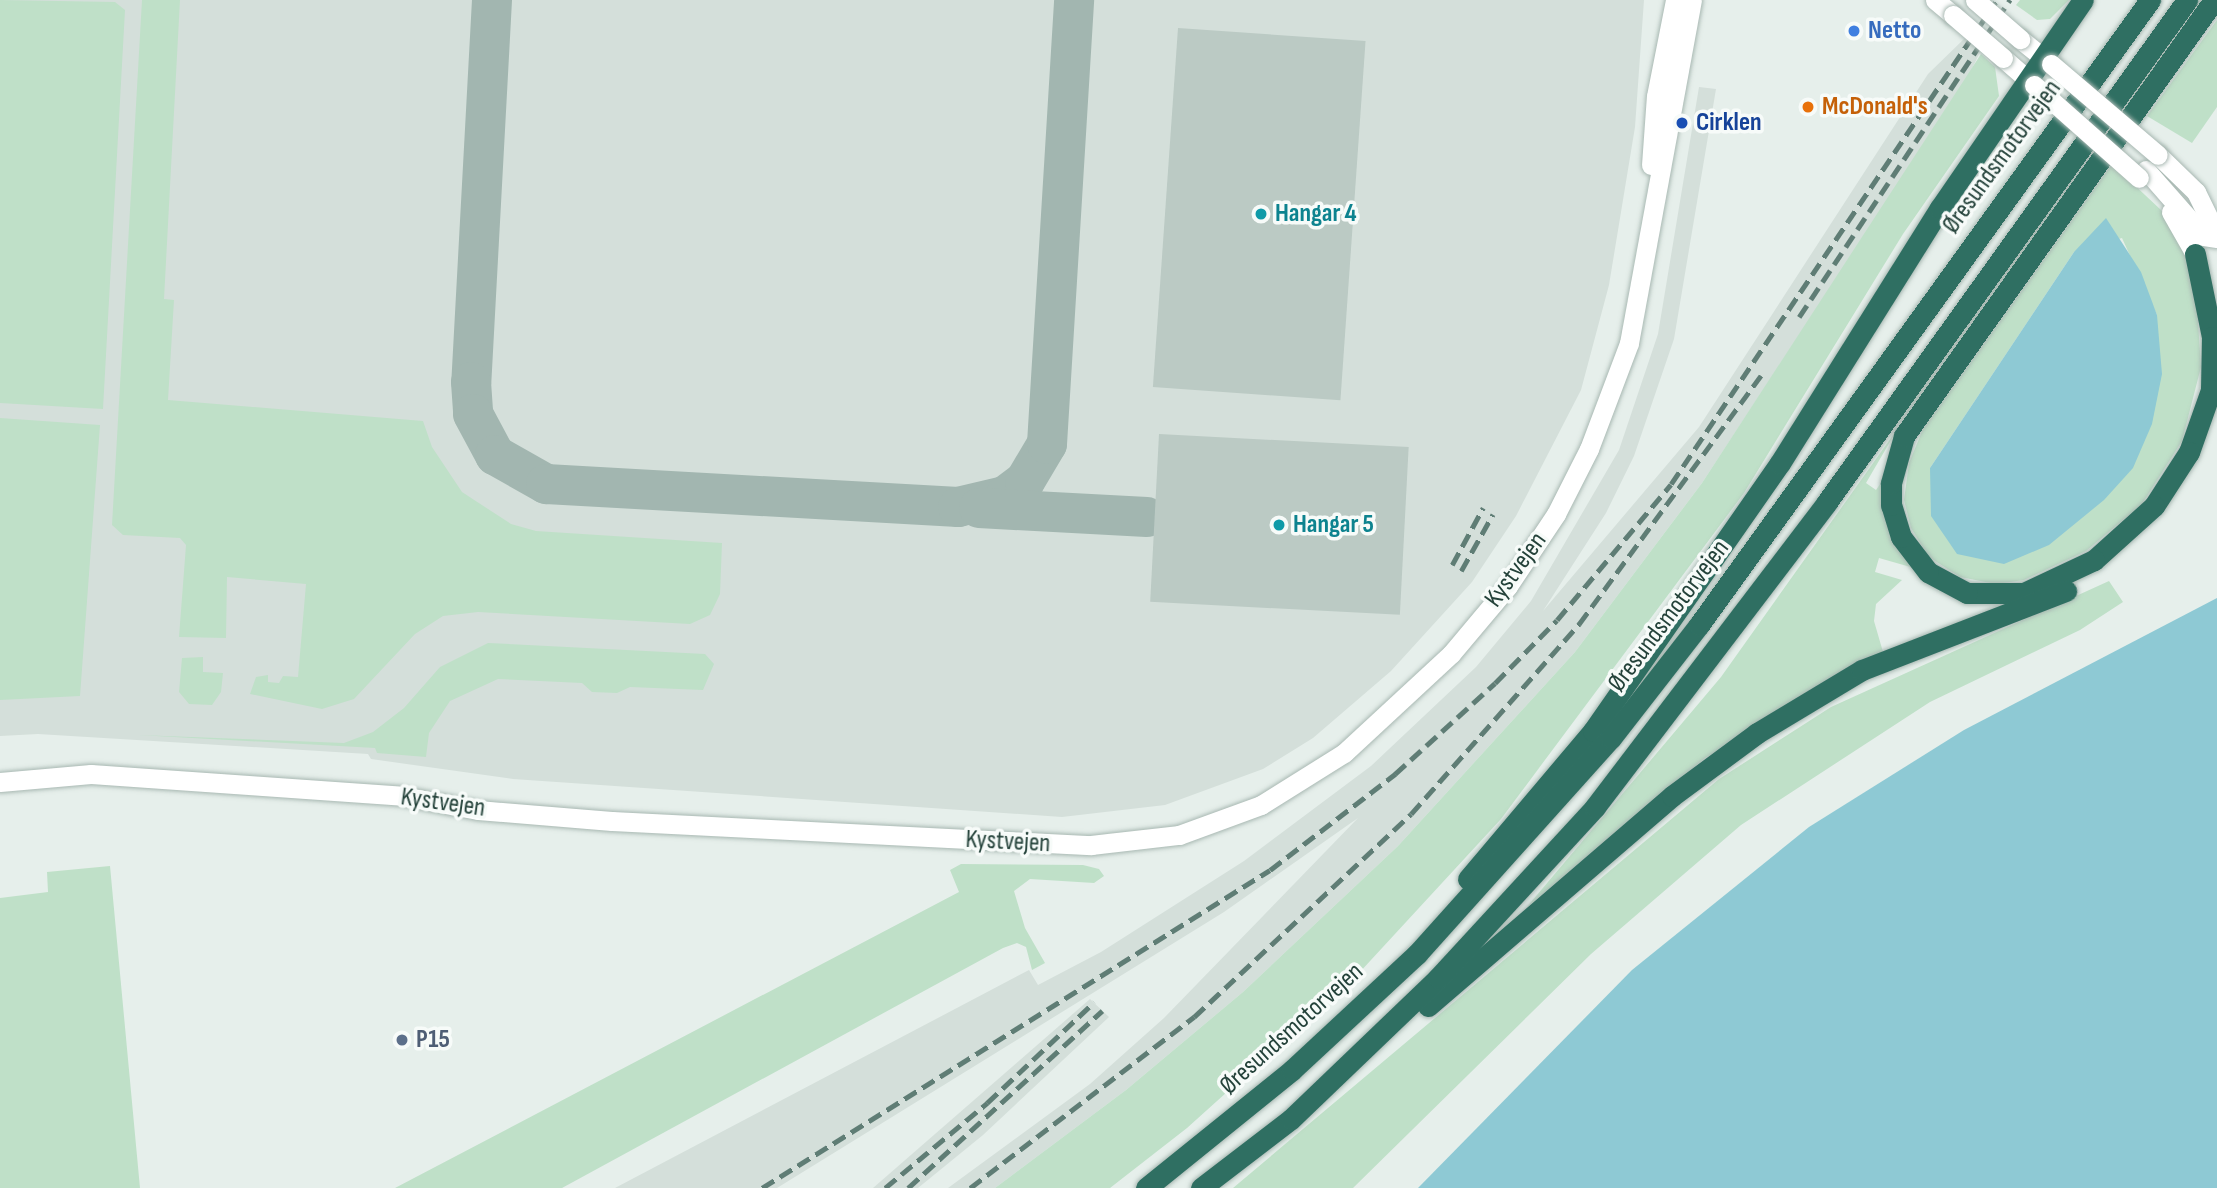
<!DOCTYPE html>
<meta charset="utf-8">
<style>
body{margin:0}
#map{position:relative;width:2217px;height:1188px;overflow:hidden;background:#e6efeb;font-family:"Sofia Sans Condensed",sans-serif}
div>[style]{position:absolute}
.built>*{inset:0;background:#d4dfda}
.green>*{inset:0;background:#bfe0c8}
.water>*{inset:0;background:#8ec9d4}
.taxiway>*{height:40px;margin:-20px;padding:0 20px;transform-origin:20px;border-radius:20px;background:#a2b6b0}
.building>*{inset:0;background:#bbcac4;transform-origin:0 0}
.roads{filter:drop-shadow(0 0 2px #a8b8b2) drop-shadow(0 0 2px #a8b8b2)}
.tertiary>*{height:19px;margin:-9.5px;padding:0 9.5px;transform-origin:9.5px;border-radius:9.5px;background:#fff}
.motorway>*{height:21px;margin:-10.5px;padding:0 10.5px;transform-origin:10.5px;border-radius:10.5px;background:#2f6f62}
.rail>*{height:4.5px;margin-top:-2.25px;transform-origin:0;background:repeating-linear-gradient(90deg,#5f7d75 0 14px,transparent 0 21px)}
.bridges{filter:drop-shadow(0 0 2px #a8b8b2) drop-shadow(0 0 2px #a8b8b2)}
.tertiary-bridge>*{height:19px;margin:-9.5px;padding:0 9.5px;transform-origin:9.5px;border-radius:9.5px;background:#fff}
.dots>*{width:19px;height:19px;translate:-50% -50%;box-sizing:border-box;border:4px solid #f7fbf9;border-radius:50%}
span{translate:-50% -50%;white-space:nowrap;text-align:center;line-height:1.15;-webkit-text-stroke:7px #f7fbf9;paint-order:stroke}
.shop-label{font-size:26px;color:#366cbe;font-weight:700}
.left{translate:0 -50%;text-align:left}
.food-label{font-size:26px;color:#c56008;font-weight:700}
.transit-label{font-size:26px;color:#164399;font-weight:700}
.street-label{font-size:26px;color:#24423a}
.culture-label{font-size:26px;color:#0d838f;font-weight:700}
.service-label{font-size:26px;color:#4e5e75;font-weight:700}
</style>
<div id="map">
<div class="built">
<div style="clip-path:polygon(0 0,1644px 0,1635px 127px,1609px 285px,1581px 390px,1516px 516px,1472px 582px,1391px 671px,1313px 738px,1263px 769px,1165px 805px,1062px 817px,513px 779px,371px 759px,368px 754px,38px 734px,0 736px)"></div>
<div style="clip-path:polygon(1966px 37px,1981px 50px,1968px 77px,1702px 483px,1575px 652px,1398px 846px,1243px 992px,1126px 1090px,995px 1188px,948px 1188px,1090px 1084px,1164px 1018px,1358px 818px,1224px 912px,777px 1188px,615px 1188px,1029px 970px,1038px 985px,1101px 952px,1244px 861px,1371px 766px,1476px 667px,1531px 601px,1619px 450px,1658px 334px,1699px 87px,1716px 89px,1674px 339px,1634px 456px,1606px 513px,1543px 611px,1699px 427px,1928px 74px)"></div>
<div style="clip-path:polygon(1090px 999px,1109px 1017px,983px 1135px,918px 1188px,873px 1188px)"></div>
</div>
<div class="green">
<div style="clip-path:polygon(0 0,115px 2px,125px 10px,103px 409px,0 403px)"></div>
<div style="clip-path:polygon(142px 0,180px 0,164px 299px,174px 300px,168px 400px,423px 421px,432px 447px,462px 492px,511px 524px,536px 531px,722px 543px,720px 594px,710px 615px,690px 624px,478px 612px,443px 616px,415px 634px,354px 699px,322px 709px,250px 694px,256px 677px,268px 675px,268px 682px,279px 683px,283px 676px,298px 677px,306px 584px,227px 577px,226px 638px,179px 637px,186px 545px,180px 538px,123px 535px,112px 525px)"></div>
<div style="clip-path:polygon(2020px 0,2069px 0,2050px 19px,2037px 20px,2016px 5px)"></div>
<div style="clip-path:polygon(2217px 20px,2217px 107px,2192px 143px,2147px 116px)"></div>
<div style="clip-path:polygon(1981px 54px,1995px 67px,1999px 96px,1903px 234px,1744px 493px,1501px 819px,1359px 973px,1187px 1128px,1110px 1188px,995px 1188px,1126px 1090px,1243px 992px,1398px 846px,1575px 652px,1702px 483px)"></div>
<div style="clip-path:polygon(evenodd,2112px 164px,2161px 210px,2183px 247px,2196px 292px,2201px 367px,2182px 441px,2142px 504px,2086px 551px,2024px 580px,1996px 584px,1960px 577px,1929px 557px,1911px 528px,1904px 500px,1909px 463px,1923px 429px,2112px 164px,2122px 238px,2157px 315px,1930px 468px,2074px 252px,2122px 238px)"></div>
<div style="clip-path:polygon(0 418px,100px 425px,80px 696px,0 700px)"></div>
<div style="clip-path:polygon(1898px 428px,1866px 483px,1876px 490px,1885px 477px,1914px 568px,1879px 558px,1875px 572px,1902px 580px,1876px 604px,1874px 621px,1883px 652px,1705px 758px,1526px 908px,1721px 677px)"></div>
<div style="clip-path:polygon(2109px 581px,2123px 602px,2080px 630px,1930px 702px,1741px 825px,1591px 954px,1353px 1188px,1233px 1188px,1719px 779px,1831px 707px)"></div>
<div style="clip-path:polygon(488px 643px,705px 654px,714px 664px,703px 690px,630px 687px,617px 693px,592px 692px,582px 683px,498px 679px,450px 701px,429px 733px,426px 757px,377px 753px,375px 748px,138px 735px,344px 743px,373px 732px,404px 708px,440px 667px)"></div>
<div style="clip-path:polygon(203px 657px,203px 672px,223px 673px,221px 692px,212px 705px,189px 704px,179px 692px,182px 658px)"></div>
<div style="clip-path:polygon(961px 864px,1083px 865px,1099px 869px,1104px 876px,1094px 883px,1030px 879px,1014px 891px,1025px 928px,1045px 963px,1032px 970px,1026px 947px,1017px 943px,1003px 948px,562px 1188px,395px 1188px,959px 892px,950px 870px)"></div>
<div style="clip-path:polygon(110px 866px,140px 1188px,0 1188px,0 898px,48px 892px,47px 872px)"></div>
</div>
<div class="water">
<div style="clip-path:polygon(2106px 218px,2141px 272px,2157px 315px,2162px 374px,2152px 424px,2133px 468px,2104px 500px,2049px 545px,2004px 564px,1957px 554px,1931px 516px,1930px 468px,2074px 252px)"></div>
<div style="clip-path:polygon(2217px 598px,2217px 1188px,1418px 1188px,1632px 970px,1809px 827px,1964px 730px)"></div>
</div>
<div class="taxiway">
<div style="left:492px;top:0;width:383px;rotate:93.1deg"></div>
<div style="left:471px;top:382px;width:32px;rotate:86deg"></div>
<div style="left:473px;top:414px;width:47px;rotate:61.8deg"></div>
<div style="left:495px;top:455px;width:59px;rotate:29.6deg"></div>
<div style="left:546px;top:484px;width:413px;rotate:3.2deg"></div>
<div style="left:958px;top:507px;width:48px;rotate:-13.2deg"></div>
<div style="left:1005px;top:496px;width:25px;rotate:-37deg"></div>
<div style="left:1025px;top:481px;width:43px;rotate:-59.3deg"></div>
<div style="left:1047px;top:444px;width:445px;rotate:-86.5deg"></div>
<div style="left:979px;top:508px;width:168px;rotate:3.1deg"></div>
</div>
<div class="building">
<div style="left:1178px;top:28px;width:188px;height:360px;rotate:4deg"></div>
<div style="left:1159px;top:434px;width:250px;height:168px;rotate:3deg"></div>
</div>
<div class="roads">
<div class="tertiary">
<div style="left:1935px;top:0;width:23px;rotate:40deg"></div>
<div style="left:2020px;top:39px;width:40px;rotate:39deg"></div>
<div style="left:2003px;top:58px;width:41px;rotate:41.1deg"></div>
<div style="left:2158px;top:155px;width:53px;rotate:44.2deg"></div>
<div style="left:2196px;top:192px;width:48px;rotate:64deg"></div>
<div style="left:1651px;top:165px;width:69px;rotate:-85.9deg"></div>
<div style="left:1656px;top:96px;width:98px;rotate:-78.8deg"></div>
<div style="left:2146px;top:170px;width:88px;rotate:48.7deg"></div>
<div style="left:2204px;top:236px;width:13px;rotate:9deg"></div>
<div style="left:2171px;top:212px;width:48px;rotate:60.3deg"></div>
<div style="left:0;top:782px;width:91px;rotate:-5deg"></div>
<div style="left:91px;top:774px;width:312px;rotate:4deg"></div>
<div style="left:402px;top:796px;width:77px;rotate:10.4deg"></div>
<div style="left:478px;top:810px;width:134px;rotate:4.7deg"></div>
<div style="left:612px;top:821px;width:480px;rotate:2.9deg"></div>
<div style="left:1091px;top:845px;width:89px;rotate:-6.5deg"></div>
<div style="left:1179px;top:835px;width:87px;rotate:-20.1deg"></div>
<div style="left:1261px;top:805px;width:98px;rotate:-32.1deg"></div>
<div style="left:1344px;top:753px;width:146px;rotate:-42.8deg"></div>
<div style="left:1451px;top:654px;width:89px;rotate:-50deg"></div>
<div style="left:1508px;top:586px;width:87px;rotate:-56.3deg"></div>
<div style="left:1556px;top:514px;width:73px;rotate:-63.1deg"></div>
<div style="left:1589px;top:449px;width:113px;rotate:-69.3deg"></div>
<div style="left:1629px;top:343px;width:349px;rotate:-79.6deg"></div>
</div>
<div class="motorway">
<div style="left:2195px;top:254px;width:85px;rotate:78.4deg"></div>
<div style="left:2212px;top:337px;width:53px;rotate:91.1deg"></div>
<div style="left:2211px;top:390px;width:66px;rotate:109.5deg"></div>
<div style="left:2189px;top:452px;width:64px;rotate:122.9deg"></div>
<div style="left:2154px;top:506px;width:81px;rotate:138deg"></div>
<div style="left:2094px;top:560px;width:77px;rotate:154.8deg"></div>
<div style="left:2024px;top:593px;width:57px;rotate:180deg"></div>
<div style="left:1967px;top:593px;width:44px;rotate:-151.7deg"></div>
<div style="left:1928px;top:572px;width:44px;rotate:-127.6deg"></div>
<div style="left:1901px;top:537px;width:34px;rotate:-107deg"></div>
<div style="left:1891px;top:505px;width:22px;rotate:-90deg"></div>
<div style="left:1891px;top:483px;width:49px;rotate:-74.5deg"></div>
<div style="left:1904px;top:436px;width:535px;rotate:-54.59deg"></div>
<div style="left:1468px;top:879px;width:194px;rotate:-49.8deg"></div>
<div style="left:1593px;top:731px;width:327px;rotate:-55.1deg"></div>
<div style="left:1780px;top:463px;width:301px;rotate:-57.9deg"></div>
<div style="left:1940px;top:208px;width:252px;rotate:-55.5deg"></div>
<div style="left:1428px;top:1006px;width:322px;rotate:-40.7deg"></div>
<div style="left:1672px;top:796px;width:106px;rotate:-36.5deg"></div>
<div style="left:1757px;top:733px;width:122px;rotate:-31deg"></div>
<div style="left:1862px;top:670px;width:219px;rotate:-21.2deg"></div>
<div style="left:1146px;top:1188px;width:188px;rotate:-38.9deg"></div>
<div style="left:1292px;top:1070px;width:171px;rotate:-42.9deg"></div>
<div style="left:1417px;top:954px;width:290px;rotate:-48.1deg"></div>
<div style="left:1611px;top:738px;width:143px;rotate:-52.1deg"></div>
<div style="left:1699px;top:625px;width:771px;rotate:-54.19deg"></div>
<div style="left:1201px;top:1188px;width:113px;rotate:-37.5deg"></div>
<div style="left:1291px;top:1119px;width:204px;rotate:-43.8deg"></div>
<div style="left:1438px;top:978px;width:232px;rotate:-47.4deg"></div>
<div style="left:1595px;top:807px;width:383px;rotate:-52.7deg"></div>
<div style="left:1827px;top:502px;width:618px;rotate:-54.35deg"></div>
</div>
</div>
<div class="rail">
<div style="left:1799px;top:317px;width:381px;rotate:-56.4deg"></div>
<div style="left:1452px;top:565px;width:65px;rotate:-61.5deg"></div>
<div style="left:1461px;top:571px;width:65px;rotate:-60.7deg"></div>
<div style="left:762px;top:1188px;width:599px;rotate:-32.05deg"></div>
<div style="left:1270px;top:870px;width:158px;rotate:-37.5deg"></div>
<div style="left:1395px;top:774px;width:135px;rotate:-42.3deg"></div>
<div style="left:1495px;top:683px;width:88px;rotate:-45.5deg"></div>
<div style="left:1557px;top:620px;width:177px;rotate:-50deg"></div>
<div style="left:1671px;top:484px;width:584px;rotate:-56.04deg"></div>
<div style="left:885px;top:1188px;width:133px;rotate:-39.8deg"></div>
<div style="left:987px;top:1103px;width:147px;rotate:-43.3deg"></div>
<div style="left:908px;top:1188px;width:263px;rotate:-42.4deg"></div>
<div style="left:970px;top:1188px;width:282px;rotate:-37.4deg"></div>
<div style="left:1194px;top:1017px;width:297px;rotate:-43.1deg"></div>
<div style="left:1411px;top:814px;width:254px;rotate:-48.5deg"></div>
<div style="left:1579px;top:624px;width:308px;rotate:-53.8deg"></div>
</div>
<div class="bridges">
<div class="tertiary-bridge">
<div style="left:1975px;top:0;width:60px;rotate:40.9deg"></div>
<div style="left:1953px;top:15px;width:66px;rotate:40.7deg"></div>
<div style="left:2051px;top:64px;width:140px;rotate:40.4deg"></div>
<div style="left:2034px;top:85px;width:140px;rotate:41.5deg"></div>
</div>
</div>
<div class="dots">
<div style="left:1854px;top:31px;background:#3f7fe0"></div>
<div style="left:1808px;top:107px;background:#e8710a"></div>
<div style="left:1682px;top:123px;background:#1a4fb4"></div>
<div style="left:1261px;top:214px;background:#0f9aa8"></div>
<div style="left:1279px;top:525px;background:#0f9aa8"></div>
<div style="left:402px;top:1040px;background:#5c6f8a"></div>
</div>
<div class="shop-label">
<span class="left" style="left:1868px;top:31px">Netto</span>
</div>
<div class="food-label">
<span class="left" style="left:1822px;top:107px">McDonald's</span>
</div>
<div class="transit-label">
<span class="left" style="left:1696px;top:123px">Cirklen</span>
</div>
<div class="street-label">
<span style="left:2002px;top:157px;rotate:-54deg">Øresundsmotorvejen</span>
<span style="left:1516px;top:570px;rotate:-54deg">Kystvejen</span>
<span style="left:1669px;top:616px;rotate:-53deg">Øresundsmotorvejen</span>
<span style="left:443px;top:803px;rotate:8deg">Kystvejen</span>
<span style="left:1008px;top:842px;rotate:3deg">Kystvejen</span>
<span style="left:1292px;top:1029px;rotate:-42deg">Øresundsmotorvejen</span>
</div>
<div class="culture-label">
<span class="left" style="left:1275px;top:214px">Hangar 4</span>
<span class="left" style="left:1293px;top:525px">Hangar 5</span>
</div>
<div class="service-label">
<span class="left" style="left:416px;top:1040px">P15</span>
</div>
</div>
